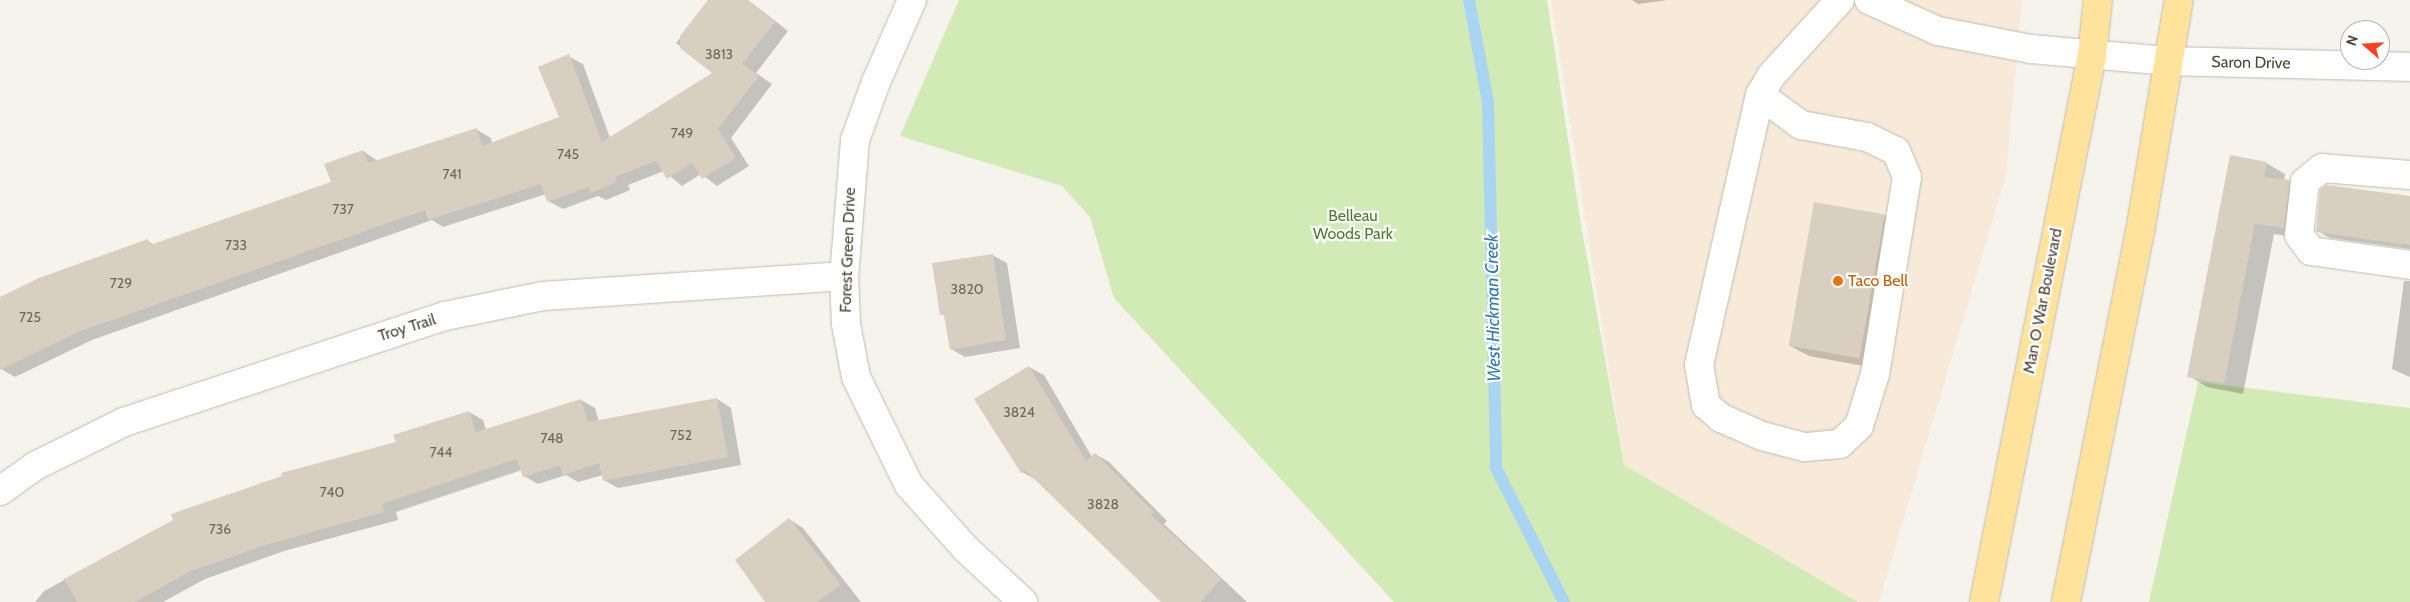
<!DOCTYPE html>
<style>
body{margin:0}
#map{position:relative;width:2410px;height:602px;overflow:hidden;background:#f6f3ec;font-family:Cabin,sans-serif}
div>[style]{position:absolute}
.commercial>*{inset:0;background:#f7ead8}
.green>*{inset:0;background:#d2eab5}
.shadow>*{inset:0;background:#0003}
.stream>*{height:12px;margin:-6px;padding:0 6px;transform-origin:6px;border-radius:6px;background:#a9d4f2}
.building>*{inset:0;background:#d8cfc1;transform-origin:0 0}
.roads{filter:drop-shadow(0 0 1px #c2bbae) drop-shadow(0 0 1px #c2bbae)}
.minor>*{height:28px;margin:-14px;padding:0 14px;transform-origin:14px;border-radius:14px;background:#fff}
.major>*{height:28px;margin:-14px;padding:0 14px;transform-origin:14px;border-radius:14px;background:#ffe39c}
.dots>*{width:14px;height:14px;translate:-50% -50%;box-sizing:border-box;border:2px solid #fff;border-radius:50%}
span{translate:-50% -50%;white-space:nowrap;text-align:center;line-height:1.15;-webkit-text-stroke:4.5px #fff;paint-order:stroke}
.number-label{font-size:14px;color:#6e675b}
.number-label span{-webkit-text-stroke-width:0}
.street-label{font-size:16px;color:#4b4439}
.park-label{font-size:16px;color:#4a7f2a}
.food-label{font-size:16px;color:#c56008}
.left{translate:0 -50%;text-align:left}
.water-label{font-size:18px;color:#2e7ab2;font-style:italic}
.north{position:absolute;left:2340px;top:20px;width:50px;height:50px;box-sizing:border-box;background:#fff;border:1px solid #b7b4b0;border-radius:50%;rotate:289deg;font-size:14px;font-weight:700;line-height:20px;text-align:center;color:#4b4439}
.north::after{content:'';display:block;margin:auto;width:18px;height:22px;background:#fc3f1d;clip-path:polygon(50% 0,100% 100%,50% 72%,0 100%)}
</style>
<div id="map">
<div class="commercial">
<div style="clip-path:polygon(1551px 0,2022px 0,2006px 175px,1879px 602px,1858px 602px,1624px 465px)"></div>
</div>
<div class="green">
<div style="clip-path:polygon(959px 0,1547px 0,1580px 219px,1624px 465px,1858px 602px,1394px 602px,1114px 298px,1090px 217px,1062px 186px,900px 136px)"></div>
<div style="clip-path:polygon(2198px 382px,2410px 408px,2410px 602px,2149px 602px)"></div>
</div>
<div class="shadow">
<div style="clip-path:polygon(710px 0,748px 0,788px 31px,756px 73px,772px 84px,731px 138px,749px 166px,717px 186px,701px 174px,682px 186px,664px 171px,628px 185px,630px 190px,606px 200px,598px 196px,563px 209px,548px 201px,546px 194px,443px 227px,432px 220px,92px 340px,15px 377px,1px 369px,0 299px,148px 241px,154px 245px,332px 182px,363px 151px,378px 161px,477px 130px,491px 138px,492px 144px,561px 118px,568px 56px,583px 64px,610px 138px,714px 73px,676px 43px)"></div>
<div style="clip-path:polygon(1632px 0,1668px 0,1638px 4px)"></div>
<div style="clip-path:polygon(2266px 163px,2285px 174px,2284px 181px,2308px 192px,2303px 238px,2274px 234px,2243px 394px,2207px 387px,2189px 376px)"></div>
<div style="clip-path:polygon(2410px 197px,2410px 249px,2330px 238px,2318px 231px)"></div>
<div style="clip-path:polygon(1885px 216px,1903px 227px,1880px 369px,1809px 356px,1790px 346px)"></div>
<div style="clip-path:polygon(992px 255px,1007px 263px,1020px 348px,965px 357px,951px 349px,946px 317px,941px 314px)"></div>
<div style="clip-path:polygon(2404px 281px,2410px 281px,2410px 377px,2392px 369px)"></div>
<div style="clip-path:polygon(1029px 367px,1044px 375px,1092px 457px,1095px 454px,1109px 462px,1167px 521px,1164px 524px,1247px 602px,1165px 602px,1036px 480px,1022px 472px)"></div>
<div style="clip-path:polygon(717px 399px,731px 408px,741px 465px,618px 488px,604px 480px,603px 475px,578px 482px,566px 475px,538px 484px,524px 476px,522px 470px,396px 512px,398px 520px,284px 551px,205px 579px,163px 602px,35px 602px,44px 591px,175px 520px,397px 443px,469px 412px,483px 420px,486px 430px,581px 400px,595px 408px,599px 422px)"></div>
<div style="clip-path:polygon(789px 519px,803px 528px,861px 602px,766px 602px)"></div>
</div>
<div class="stream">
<div style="left:1469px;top:0;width:105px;rotate:79.5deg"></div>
<div style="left:1488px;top:103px;width:365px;rotate:88.7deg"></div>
<div style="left:1496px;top:468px;width:150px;rotate:63.1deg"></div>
</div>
<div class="building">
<div style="clip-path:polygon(708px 0,747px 0,775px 22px,742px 64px,759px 76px,718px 129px,736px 158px,702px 179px,692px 163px,667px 179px,656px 161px,615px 177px,617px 182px,591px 193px,588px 187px,547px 202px,541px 184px,428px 220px,425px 210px,78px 332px,0 370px,0 297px,39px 278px,148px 239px,150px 245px,331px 182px,324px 164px,363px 150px,368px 163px,477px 128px,482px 146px,559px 117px,538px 67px,569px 54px,602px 142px,712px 73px,680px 48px,680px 36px)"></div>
<div style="clip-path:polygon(2230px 155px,2267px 162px,2264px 177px,2290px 180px,2284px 228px,2255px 224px,2224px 384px,2187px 377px)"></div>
<div style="clip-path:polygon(2326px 185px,2410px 196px,2410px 245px,2316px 232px,2320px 190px)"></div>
<div style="left:1814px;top:202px;width:72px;height:146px;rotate:10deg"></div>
<div style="clip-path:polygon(993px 254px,1006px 340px,950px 350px,944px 315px,940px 315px,932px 263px)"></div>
<div style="clip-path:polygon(1029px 366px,1086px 461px,1095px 453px,1154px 512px,1151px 515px,1221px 579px,1201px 602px,1161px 602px,1025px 470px,1021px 473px,974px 399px)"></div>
<div style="clip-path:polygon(717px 398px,728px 457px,603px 481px,599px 463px,563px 475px,560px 465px,523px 477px,517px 459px,382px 504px,384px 512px,269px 544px,191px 571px,135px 602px,77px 602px,64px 579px,173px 520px,171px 514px,282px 476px,281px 473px,396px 442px,393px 435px,469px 411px,476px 432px,581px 399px,588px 422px)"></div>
<div style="clip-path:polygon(789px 518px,841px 585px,817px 602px,765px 602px,735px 560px)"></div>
</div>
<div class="roads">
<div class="minor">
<div style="left:912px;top:0;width:90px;rotate:113.7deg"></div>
<div style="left:876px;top:82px;width:62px;rotate:109.9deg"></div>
<div style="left:855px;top:140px;width:136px;rotate:94.6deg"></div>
<div style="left:844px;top:276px;width:48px;rotate:87.6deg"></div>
<div style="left:846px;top:324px;width:54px;rotate:79.3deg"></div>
<div style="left:856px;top:377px;width:120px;rotate:63.9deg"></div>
<div style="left:909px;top:485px;width:86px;rotate:48.3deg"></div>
<div style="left:966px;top:549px;width:78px;rotate:42.9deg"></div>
<div style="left:1869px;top:0;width:76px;rotate:24.2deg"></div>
<div style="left:1938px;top:31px;width:95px;rotate:11deg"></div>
<div style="left:2031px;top:49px;width:139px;rotate:5deg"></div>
<div style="left:2169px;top:61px;width:241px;rotate:1.4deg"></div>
<div style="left:1760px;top:95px;width:51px;rotate:36.2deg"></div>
<div style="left:1801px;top:125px;width:67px;rotate:10.3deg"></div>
<div style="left:1867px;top:137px;width:32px;rotate:26deg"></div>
<div style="left:1896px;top:151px;width:28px;rotate:67deg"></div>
<div style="left:1907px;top:177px;width:200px;rotate:99.2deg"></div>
<div style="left:1875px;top:374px;width:54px;rotate:107.1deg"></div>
<div style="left:1859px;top:426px;width:26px;rotate:137deg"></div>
<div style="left:1840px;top:444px;width:36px;rotate:175deg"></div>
<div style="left:1804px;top:447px;width:43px;rotate:-165.3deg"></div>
<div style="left:1762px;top:436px;width:45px;rotate:-156.3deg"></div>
<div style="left:1721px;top:418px;width:20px;rotate:-139deg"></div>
<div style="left:1706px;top:405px;width:41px;rotate:-99.9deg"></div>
<div style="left:1699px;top:365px;width:277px;rotate:-77.3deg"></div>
<div style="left:1760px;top:95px;width:22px;rotate:-60deg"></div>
<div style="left:1771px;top:76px;width:103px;rotate:-47.8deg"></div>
<div style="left:2410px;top:175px;width:88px;rotate:-175.5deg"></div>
<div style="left:2322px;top:168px;width:22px;rotate:141deg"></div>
<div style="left:2305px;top:182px;width:53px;rotate:96.5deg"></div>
<div style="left:2299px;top:235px;width:20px;rotate:53deg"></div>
<div style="left:2311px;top:251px;width:100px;rotate:8deg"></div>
<div style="left:0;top:491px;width:43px;rotate:-35.5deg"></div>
<div style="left:35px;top:466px;width:99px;rotate:-26.3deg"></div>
<div style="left:124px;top:422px;width:338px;rotate:-18.3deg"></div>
<div style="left:445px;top:316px;width:100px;rotate:-11.5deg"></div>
<div style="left:543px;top:296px;width:302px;rotate:-3.8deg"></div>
</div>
<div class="major">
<div style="left:1984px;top:602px;width:558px;rotate:-78.83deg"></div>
<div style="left:2092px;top:55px;width:55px;rotate:-83.8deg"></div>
<div style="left:2066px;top:602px;width:377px;rotate:-78.7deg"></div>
<div style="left:2140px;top:232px;width:235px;rotate:-80.5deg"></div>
</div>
</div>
<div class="dots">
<div style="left:1838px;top:281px;background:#e8710a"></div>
</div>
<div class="number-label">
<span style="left:719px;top:54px">3813</span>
<span style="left:682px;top:133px">749</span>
<span style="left:568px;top:154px">745</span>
<span style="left:452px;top:174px">741</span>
<span style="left:343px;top:209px">737</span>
<span style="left:236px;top:245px">733</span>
<span style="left:121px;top:283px">729</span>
<span style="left:967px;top:289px">3820</span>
<span style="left:30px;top:317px">725</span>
<span style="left:1019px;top:412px">3824</span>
<span style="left:681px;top:435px">752</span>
<span style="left:552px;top:438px">748</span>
<span style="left:441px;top:452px">744</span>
<span style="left:332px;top:492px">740</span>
<span style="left:1103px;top:504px">3828</span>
<span style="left:220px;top:529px">736</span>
</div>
<div class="street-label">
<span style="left:2251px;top:63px;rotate:1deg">Saron Drive</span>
<span style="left:848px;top:250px;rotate:-88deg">Forest Green Drive</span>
<span style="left:2043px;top:301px;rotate:-79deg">Man O War Boulevard</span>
<span style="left:407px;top:328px;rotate:-17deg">Troy Trail</span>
</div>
<div class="park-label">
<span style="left:1353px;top:225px">Belleau<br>Woods Park</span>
</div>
<div class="food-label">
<span class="left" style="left:1848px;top:281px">Taco Bell</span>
</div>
<div class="water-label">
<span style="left:1493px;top:308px;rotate:-91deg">West Hickman Creek</span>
</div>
<div class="north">N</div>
</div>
